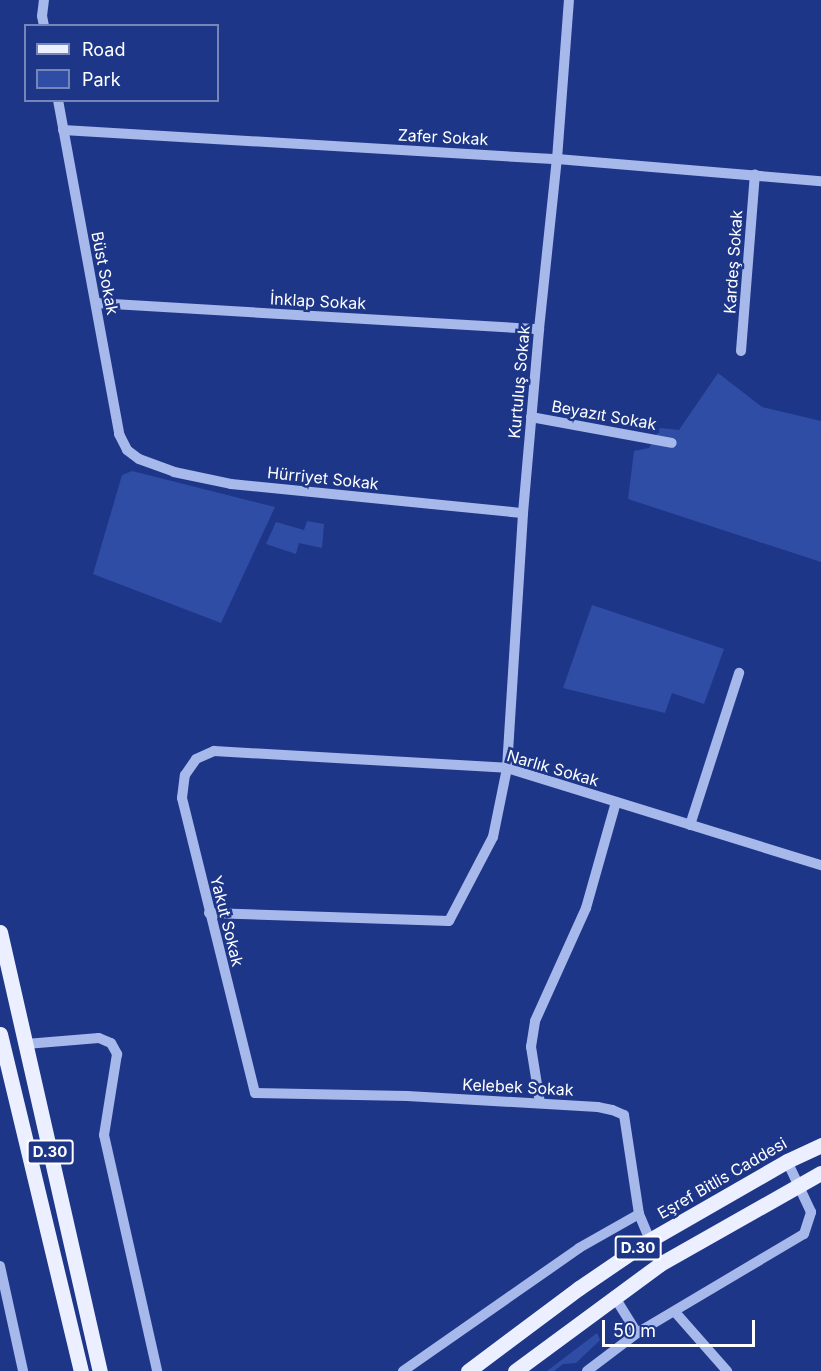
<!DOCTYPE html>
<meta charset="utf-8">
<style>
body{margin:0}
#map{position:relative;width:821px;height:1371px;overflow:hidden;background:#1d3688;font-family:Inter,sans-serif}
div>[style]{position:absolute}
.green>*{inset:0;background:#304da6}
.minor>*{height:10px;margin:-5px;padding:0 5px;transform-origin:5px;border-radius:5px;background:#a7b8eb}
.major>*{height:15px;margin:-7.5px;padding:0 7.5px;transform-origin:7.5px;border-radius:7.5px;background:#ecefff}
span{translate:-50% -50%;white-space:nowrap;text-align:center;line-height:1.15;-webkit-text-stroke:5px #1d3688;paint-order:stroke}
.shield-label span{padding:2px 4px;background:#1d3688;border:2px solid;border-radius:4px;-webkit-text-stroke-width:0}
.shield-label{font-size:15px;color:#fff;font-weight:700}
.street-label{font-size:16px;color:#fff}
.legend{position:absolute;left:24px;top:24px;width:195px;height:78px;box-sizing:border-box;background:#1d3688;border:2px solid #7786b8;margin:0;padding:8px 10px;list-style:none;font-size:18px;color:#fff}
.legend li{display:flex;align-items:center;gap:12px;height:30px}
.legend b{width:30px;border:2px solid #7786b8}
.scale{position:absolute;left:602px;top:1320px;width:153px;height:27px;box-sizing:border-box;border:3px solid #fff;border-top:0;padding-left:8px;font-size:18px;line-height:21px;white-space:nowrap;color:#fff;-webkit-text-stroke:4px #1d3688;paint-order:stroke}
</style>
<div id="map">
<div class="green">
<div style="clip-path:polygon(718px 373px,762px 407px,821px 421px,821px 562px,628px 499px,634px 451px,649px 448px,660px 428px,679px 430px)"></div>
<div style="clip-path:polygon(132px 471px,275px 507px,221px 623px,93px 574px,122px 475px)"></div>
<div style="clip-path:polygon(307px 521px,324px 524px,322px 548px,299px 543px,296px 554px,266px 544px,276px 522px,304px 530px)"></div>
<div style="clip-path:polygon(592px 605px,724px 649px,704px 704px,672px 693px,665px 713px,563px 688px)"></div>
<div style="clip-path:polygon(597px 1333px,600px 1340px,576px 1363px,563px 1364px,554px 1371px,547px 1371px)"></div>
</div>
<div class="minor">
<div style="left:44px;top:26px;width:10px;rotate:-101deg"></div>
<div style="left:42px;top:16px;width:16px;rotate:-83deg"></div>
<div style="left:58px;top:100px;width:340px;rotate:79.6deg"></div>
<div style="left:119px;top:434px;width:18px;rotate:63deg"></div>
<div style="left:127px;top:450px;width:15px;rotate:37deg"></div>
<div style="left:139px;top:459px;width:37px;rotate:20deg"></div>
<div style="left:174px;top:472px;width:58px;rotate:11.9deg"></div>
<div style="left:231px;top:484px;width:293px;rotate:5.7deg"></div>
<div style="left:63px;top:130px;width:495px;rotate:3.4deg"></div>
<div style="left:557px;top:159px;width:265px;rotate:4.8deg"></div>
<div style="left:96px;top:303px;width:444px;rotate:3.4deg"></div>
<div style="left:741px;top:351px;width:177px;rotate:-85.5deg"></div>
<div style="left:531px;top:417px;width:143px;rotate:10.4deg"></div>
<div style="left:690px;top:825px;width:160px;rotate:-72.1deg"></div>
<div style="left:209px;top:913px;width:240px;rotate:1.9deg"></div>
<div style="left:449px;top:921px;width:95px;rotate:-62.4deg"></div>
<div style="left:493px;top:837px;width:70px;rotate:-78.5deg"></div>
<div style="left:507px;top:768px;width:256px;rotate:-86.4deg"></div>
<div style="left:523px;top:513px;width:185px;rotate:-85deg"></div>
<div style="left:539px;top:329px;width:171px;rotate:-84deg"></div>
<div style="left:557px;top:159px;width:159px;rotate:-85.7deg"></div>
<div style="left:26px;top:1044px;width:73px;rotate:-4.7deg"></div>
<div style="left:99px;top:1038px;width:13px;rotate:23deg"></div>
<div style="left:111px;top:1043px;width:13px;rotate:61deg"></div>
<div style="left:117px;top:1054px;width:82px;rotate:99.1deg"></div>
<div style="left:104px;top:1135px;width:242px;rotate:77.3deg"></div>
<div style="left:540px;top:1103px;width:57px;rotate:-99.1deg"></div>
<div style="left:531px;top:1047px;width:26px;rotate:-81deg"></div>
<div style="left:535px;top:1021px;width:124px;rotate:-65.7deg"></div>
<div style="left:586px;top:908px;width:110px;rotate:-74.2deg"></div>
<div style="left:660px;top:1264px;width:54px;rotate:-112.8deg"></div>
<div style="left:639px;top:1214px;width:100px;rotate:-98.6deg"></div>
<div style="left:624px;top:1115px;width:13px;rotate:-157deg"></div>
<div style="left:612px;top:1110px;width:14px;rotate:-168deg"></div>
<div style="left:598px;top:1107px;width:191px;rotate:-176.7deg"></div>
<div style="left:407px;top:1096px;width:152px;rotate:-178.9deg"></div>
<div style="left:255px;top:1093px;width:304px;rotate:-103.9deg"></div>
<div style="left:182px;top:798px;width:23px;rotate:-83deg"></div>
<div style="left:185px;top:775px;width:19px;rotate:-55deg"></div>
<div style="left:196px;top:759px;width:20px;rotate:-24deg"></div>
<div style="left:214px;top:751px;width:293px;rotate:3.3deg"></div>
<div style="left:507px;top:768px;width:329px;rotate:17.2deg"></div>
<div style="left:0;top:1266px;width:107px;rotate:77.6deg"></div>
<div style="left:614px;top:1296px;width:44px;rotate:58.1deg"></div>
<div style="left:675px;top:1312px;width:79px;rotate:48.6deg"></div>
<div style="left:403px;top:1371px;width:215px;rotate:-34.9deg"></div>
<div style="left:579px;top:1248px;width:69px;rotate:-29.5deg"></div>
<div style="left:587px;top:1371px;width:63px;rotate:-37.2deg"></div>
<div style="left:637px;top:1333px;width:194px;rotate:-30.7deg"></div>
<div style="left:804px;top:1234px;width:23px;rotate:-72deg"></div>
<div style="left:811px;top:1212px;width:56px;rotate:-115.2deg"></div>
</div>
<div class="major">
<div style="left:0;top:932px;width:450px;rotate:77.2deg"></div>
<div style="left:0;top:1034px;width:347px;rotate:76.5deg"></div>
<div style="left:468px;top:1371px;width:139px;rotate:-36.8deg"></div>
<div style="left:579px;top:1288px;width:83px;rotate:-34.3deg"></div>
<div style="left:648px;top:1241px;width:160px;rotate:-29.9deg"></div>
<div style="left:787px;top:1161px;width:38px;rotate:-25deg"></div>
<div style="left:515px;top:1371px;width:180px;rotate:-36.4deg"></div>
<div style="left:660px;top:1264px;width:185px;rotate:-29.5deg"></div>
</div>
<div class="shield-label">
<span style="left:50px;top:1152px">D.30</span>
<span style="left:638px;top:1248px">D.30</span>
</div>
<div class="street-label">
<span style="left:443px;top:137px;rotate:3deg">Zafer Sokak</span>
<span style="left:733px;top:262px;rotate:-86deg">Kardeş Sokak</span>
<span style="left:105px;top:273px;rotate:79deg">Büst Sokak</span>
<span style="left:318px;top:301px;rotate:3deg">İnklap Sokak</span>
<span style="left:519px;top:382px;rotate:-85deg">Kurtuluş Sokak</span>
<span style="left:604px;top:415px;rotate:10deg">Beyazıt Sokak</span>
<span style="left:323px;top:478px;rotate:6deg">Hürriyet Sokak</span>
<span style="left:553px;top:768px;rotate:16deg">Narlık Sokak</span>
<span style="left:227px;top:921px;rotate:76deg">Yakut Sokak</span>
<span style="left:518px;top:1087px;rotate:3deg">Kelebek Sokak</span>
<span style="left:722px;top:1178px;rotate:-30deg">Eşref Bitlis Caddesi</span>
</div>
<ul class="legend">
<li><b style="height:8px;background:#ecefff"></b>Road</li>
<li><b style="height:16px;background:#304da6"></b>Park</li>
</ul>
<div class="scale">50 m</div>
</div>
